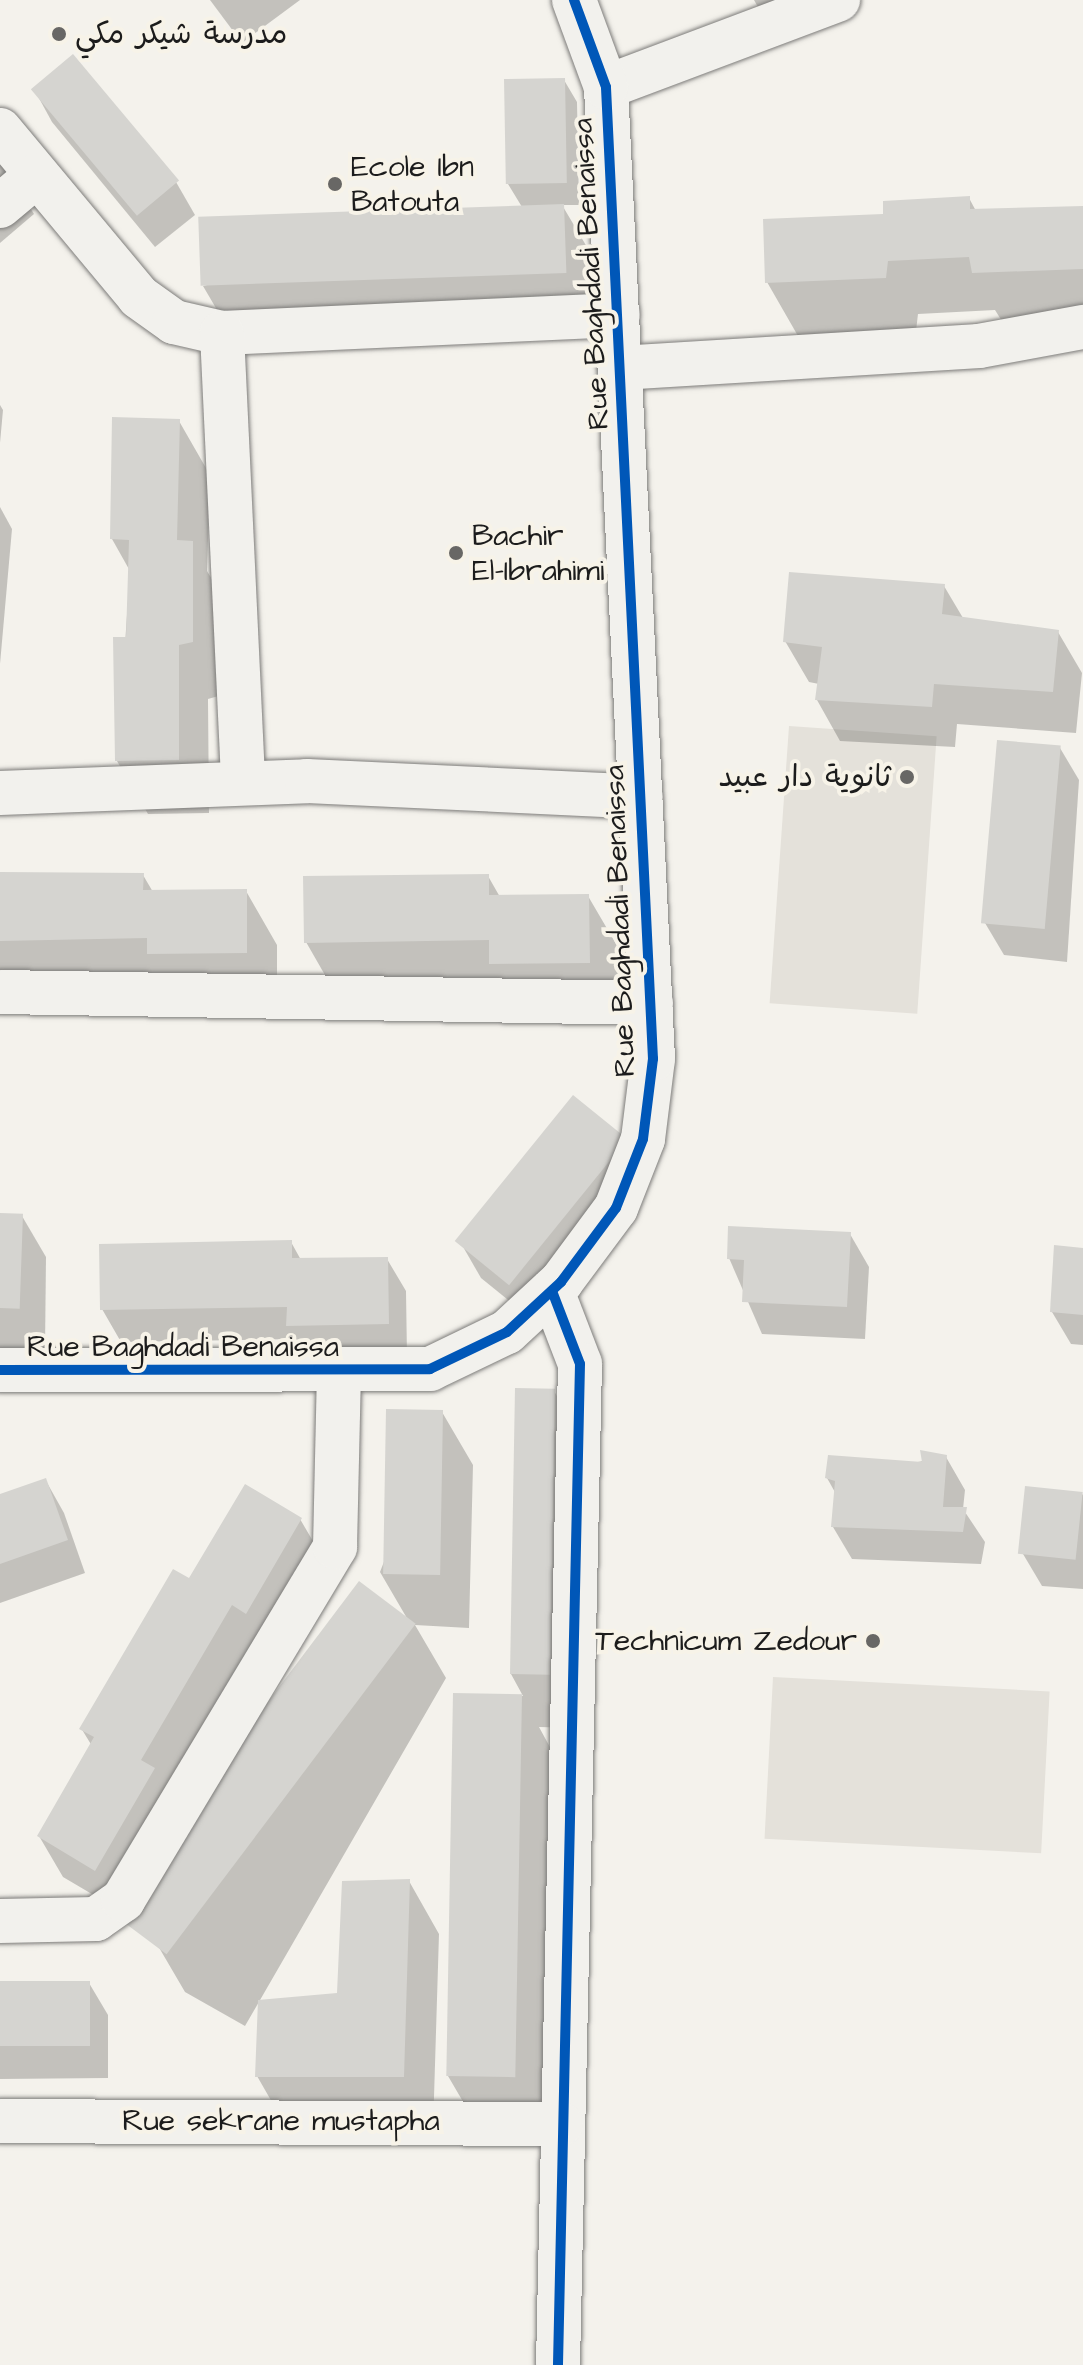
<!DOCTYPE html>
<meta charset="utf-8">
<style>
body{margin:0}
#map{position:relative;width:1083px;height:2365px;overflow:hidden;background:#f4f2ec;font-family:"Architects Daughter","Playpen Sans Arabic",sans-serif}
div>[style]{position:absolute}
.green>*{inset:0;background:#e4e1da;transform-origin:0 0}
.shadow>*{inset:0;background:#0003}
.building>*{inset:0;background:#d5d4d0;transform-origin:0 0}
.roads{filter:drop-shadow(0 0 2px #7d7c7a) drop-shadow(0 0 2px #7d7c7a)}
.minor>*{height:44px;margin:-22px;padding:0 22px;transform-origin:22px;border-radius:22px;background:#f2f1ed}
.tertiary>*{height:44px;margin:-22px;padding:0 22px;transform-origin:22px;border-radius:22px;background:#f2f1ed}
.cycleway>*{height:10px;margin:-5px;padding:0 5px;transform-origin:5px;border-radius:5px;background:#0057b8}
.dots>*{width:22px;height:22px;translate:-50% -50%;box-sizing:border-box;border:4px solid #f7f3e8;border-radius:50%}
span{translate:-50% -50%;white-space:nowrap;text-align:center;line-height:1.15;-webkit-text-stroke:8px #f7f3e8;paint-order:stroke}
.poi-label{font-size:30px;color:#1c1c1c}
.left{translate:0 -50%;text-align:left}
.right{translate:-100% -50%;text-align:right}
.street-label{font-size:30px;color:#1c1c1c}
</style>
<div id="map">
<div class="green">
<div style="left:789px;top:726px;width:148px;height:278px;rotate:4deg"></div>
<div style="left:773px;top:1677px;width:277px;height:162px;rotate:3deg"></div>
</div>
<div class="shadow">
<div style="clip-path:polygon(210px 0,300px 0,242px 43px)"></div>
<div style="clip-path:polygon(754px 0,817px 0,771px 30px)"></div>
<div style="clip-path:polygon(564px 80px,577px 102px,579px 205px,562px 205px,587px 247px,589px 314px,227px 327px,203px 286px,522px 207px,508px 184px)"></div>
<div style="clip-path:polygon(34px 89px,176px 182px,195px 215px,155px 247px,52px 122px)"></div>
<div style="clip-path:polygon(0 161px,34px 214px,0 243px)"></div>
<div style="clip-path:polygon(969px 198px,976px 211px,1083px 208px,1083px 323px,1005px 326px,995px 310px,918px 314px,916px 331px,798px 336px,767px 282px,885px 216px)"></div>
<div style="clip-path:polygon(0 405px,3px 410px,0 443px)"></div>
<div style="clip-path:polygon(179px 421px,210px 475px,207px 571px,222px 596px,222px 695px,208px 699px,209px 813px,148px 814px,117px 761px,130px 571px,112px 539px)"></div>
<div style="clip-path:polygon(0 507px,12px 529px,0 664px)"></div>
<div style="clip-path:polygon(944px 586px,963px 618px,1058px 632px,1082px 673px,1076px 733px,957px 724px,955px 747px,840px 741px,817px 700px,819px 684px,809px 682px,785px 641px)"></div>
<div style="clip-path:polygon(1060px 748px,1079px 780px,1067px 962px,1004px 955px,985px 923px)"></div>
<div style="clip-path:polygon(0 874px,143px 875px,153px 892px,246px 891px,277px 945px,277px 1006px,0 995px)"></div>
<div style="clip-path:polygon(488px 876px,500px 897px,588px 896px,619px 949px,619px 1016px,337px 996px,306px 942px)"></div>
<div style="clip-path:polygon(625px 1140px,644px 1172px,533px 1320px,481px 1278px,462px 1245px)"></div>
<div style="clip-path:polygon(0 1215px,22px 1216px,46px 1257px,45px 1349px,0 1349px)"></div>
<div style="clip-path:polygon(850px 1234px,869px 1267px,865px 1339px,762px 1334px,729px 1258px)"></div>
<div style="clip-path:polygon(291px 1242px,301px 1260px,387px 1259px,406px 1291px,407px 1356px,307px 1358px,296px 1339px,121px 1342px,102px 1309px)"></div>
<div style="clip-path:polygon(1083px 1250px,1083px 1345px,1071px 1344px,1052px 1312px)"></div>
<div style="clip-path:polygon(554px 1391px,585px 1444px,579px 1728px,539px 1727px,551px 1749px,546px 2128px,479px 2129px,448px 2076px,455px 1695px,523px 1696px,511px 1674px)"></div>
<div style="clip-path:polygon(442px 1412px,473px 1465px,469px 1628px,415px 1625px,446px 1678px,245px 2026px,185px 1992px,154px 1939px,408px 1620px,380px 1572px)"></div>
<div style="clip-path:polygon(946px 1457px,965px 1490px,963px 1509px,985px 1542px,981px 1564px,852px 1559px,833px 1527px,836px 1494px,827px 1478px)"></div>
<div style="clip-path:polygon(46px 1481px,64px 1513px,85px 1573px,0 1603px,0 1496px)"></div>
<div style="clip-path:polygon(1083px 1494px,1083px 1589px,1042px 1586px,1023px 1554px)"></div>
<div style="clip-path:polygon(300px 1519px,324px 1560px,119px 1910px,63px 1877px,39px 1836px,92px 1746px,81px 1728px)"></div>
<div style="clip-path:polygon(409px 1881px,439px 1934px,433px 2130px,288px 2130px,257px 2076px,339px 1995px)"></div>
<div style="clip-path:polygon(89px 1983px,108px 2015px,108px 2078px,0 2079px,0 1984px)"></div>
</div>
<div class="building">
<div style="left:73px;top:54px;width:165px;height:55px;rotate:50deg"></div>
<div style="left:565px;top:78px;width:105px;height:61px;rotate:89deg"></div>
<div style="clip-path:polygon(970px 196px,970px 209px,1083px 206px,1083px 269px,972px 273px,969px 257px,888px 261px,886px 278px,765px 283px,763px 219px,883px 214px,883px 201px)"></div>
<div style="left:564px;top:204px;width:69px;height:366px;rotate:88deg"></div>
<div style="clip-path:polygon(112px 417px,180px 419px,177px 540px,193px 541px,193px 642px,179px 645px,179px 760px,115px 761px,113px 637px,126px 637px,129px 540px,110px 539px)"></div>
<div style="clip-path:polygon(789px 572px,945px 584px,942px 614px,1059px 630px,1053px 692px,934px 684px,932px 707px,815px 700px,822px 647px,783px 642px)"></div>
<div style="left:997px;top:740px;width:64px;height:184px;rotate:5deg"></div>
<div style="clip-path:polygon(0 872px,144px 873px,143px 890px,247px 889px,247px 953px,147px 954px,147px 938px,0 941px)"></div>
<div style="clip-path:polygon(489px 874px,489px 895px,589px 894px,590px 963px,489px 964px,489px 940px,304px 943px,303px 876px)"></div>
<div style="left:573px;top:1095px;width:70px;height:188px;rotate:39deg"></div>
<div style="left:0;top:1213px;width:23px;height:95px;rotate:2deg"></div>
<div style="clip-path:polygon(728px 1226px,851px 1232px,847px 1307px,742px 1302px,744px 1260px,727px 1259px)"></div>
<div style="clip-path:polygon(292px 1240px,292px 1258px,388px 1257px,389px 1324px,286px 1326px,287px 1307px,100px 1310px,99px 1244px)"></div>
<div style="clip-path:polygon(1054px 1245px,1083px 1248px,1083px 1315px,1050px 1312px)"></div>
<div style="left:515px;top:1388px;width:40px;height:286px;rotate:1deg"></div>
<div style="left:443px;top:1410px;width:165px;height:57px;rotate:91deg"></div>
<div style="clip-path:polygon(920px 1450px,947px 1455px,943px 1507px,967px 1507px,963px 1532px,831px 1527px,835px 1481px,825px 1478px,828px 1455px,922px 1462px)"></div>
<div style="clip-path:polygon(46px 1478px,68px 1540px,0 1564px,0 1494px)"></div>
<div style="clip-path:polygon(245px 1484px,302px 1518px,246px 1614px,232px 1605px,141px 1760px,155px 1768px,95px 1871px,37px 1836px,94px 1737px,79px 1729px,173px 1569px,189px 1578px)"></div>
<div style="left:1025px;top:1486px;width:58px;height:68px;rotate:6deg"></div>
<div style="left:359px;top:1581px;width:71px;height:414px;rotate:37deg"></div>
<div style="left:453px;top:1693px;width:69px;height:383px;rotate:1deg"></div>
<div style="clip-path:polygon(410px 1879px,404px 2077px,255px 2077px,258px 2000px,337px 1993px,342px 1881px)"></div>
<div style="left:90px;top:1981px;width:65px;height:90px;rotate:90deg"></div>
</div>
<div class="roads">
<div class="minor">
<div style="left:606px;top:87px;width:248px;rotate:-20.6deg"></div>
<div style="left:0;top:130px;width:217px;rotate:50.2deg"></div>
<div style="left:139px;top:297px;width:43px;rotate:35.5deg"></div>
<div style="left:174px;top:322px;width:49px;rotate:12.9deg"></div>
<div style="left:222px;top:333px;width:396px;rotate:-2.6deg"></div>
<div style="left:0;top:206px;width:48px;rotate:-40deg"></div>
<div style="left:222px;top:333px;width:450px;rotate:87.3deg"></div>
<div style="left:620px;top:368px;width:360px;rotate:-3.5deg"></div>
<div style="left:979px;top:346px;width:106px;rotate:-10.4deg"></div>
<div style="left:0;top:793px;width:307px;rotate:-2.2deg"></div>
<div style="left:307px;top:781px;width:334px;rotate:2.7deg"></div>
<div style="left:0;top:992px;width:651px;rotate:0.97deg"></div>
<div style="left:552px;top:1291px;width:78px;rotate:69deg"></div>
<div style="left:580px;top:1364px;width:1001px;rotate:91.26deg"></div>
<div style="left:0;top:1921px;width:96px;rotate:-1.2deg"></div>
<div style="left:96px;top:1919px;width:33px;rotate:-35deg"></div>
<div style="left:123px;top:1900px;width:412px;rotate:-59deg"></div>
<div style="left:335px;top:1547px;width:175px;rotate:-88.7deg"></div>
<div style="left:0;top:2121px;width:561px;rotate:0.31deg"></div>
</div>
<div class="tertiary">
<div style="left:0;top:1370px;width:430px;rotate:-0.1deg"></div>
<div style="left:430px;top:1369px;width:85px;rotate:-25.7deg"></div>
<div style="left:507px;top:1332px;width:74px;rotate:-42.8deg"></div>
<div style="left:561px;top:1282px;width:92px;rotate:-53.4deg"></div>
<div style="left:616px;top:1208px;width:74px;rotate:-68.6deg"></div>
<div style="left:643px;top:1139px;width:81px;rotate:-82.9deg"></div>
<div style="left:653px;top:1059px;width:973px;rotate:-92.77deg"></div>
<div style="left:606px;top:87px;width:93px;rotate:-110.2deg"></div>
</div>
</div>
<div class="cycleway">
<div style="left:552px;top:1291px;width:78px;rotate:69deg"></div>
<div style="left:580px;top:1364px;width:1001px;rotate:91.26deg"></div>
<div style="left:0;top:1370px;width:430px;rotate:-0.1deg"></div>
<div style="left:430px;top:1369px;width:85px;rotate:-25.7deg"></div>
<div style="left:507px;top:1332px;width:74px;rotate:-42.8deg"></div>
<div style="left:561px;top:1282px;width:92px;rotate:-53.4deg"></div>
<div style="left:616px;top:1208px;width:74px;rotate:-68.6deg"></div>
<div style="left:643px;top:1139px;width:81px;rotate:-82.9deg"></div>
<div style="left:653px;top:1059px;width:973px;rotate:-92.77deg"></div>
<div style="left:606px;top:87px;width:93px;rotate:-110.2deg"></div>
</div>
<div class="dots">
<div style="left:59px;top:34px;background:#686765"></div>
<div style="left:335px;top:184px;background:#686765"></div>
<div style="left:456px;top:553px;background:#686765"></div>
<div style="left:907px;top:777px;background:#686765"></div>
<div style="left:873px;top:1641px;background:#686765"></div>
</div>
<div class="poi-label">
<span class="left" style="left:75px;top:34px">مدرسة شيكر مكي</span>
<span class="left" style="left:351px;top:184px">Ecole Ibn<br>Batouta</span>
<span class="left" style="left:472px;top:553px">Bachir<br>El-Ibrahimi</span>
<span class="right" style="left:891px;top:777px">ثانوية دار عبيد</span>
<span class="right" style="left:857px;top:1641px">Technicum Zedour</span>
</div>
<div class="street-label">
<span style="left:591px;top:274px;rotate:-93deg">Rue Baghdadi Benaissa</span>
<span style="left:620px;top:921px;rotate:-92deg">Rue Baghdadi Benaissa</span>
<span style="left:183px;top:1347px">Rue Baghdadi Benaissa</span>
<span style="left:281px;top:2121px">Rue sekrane mustapha</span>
</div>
</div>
